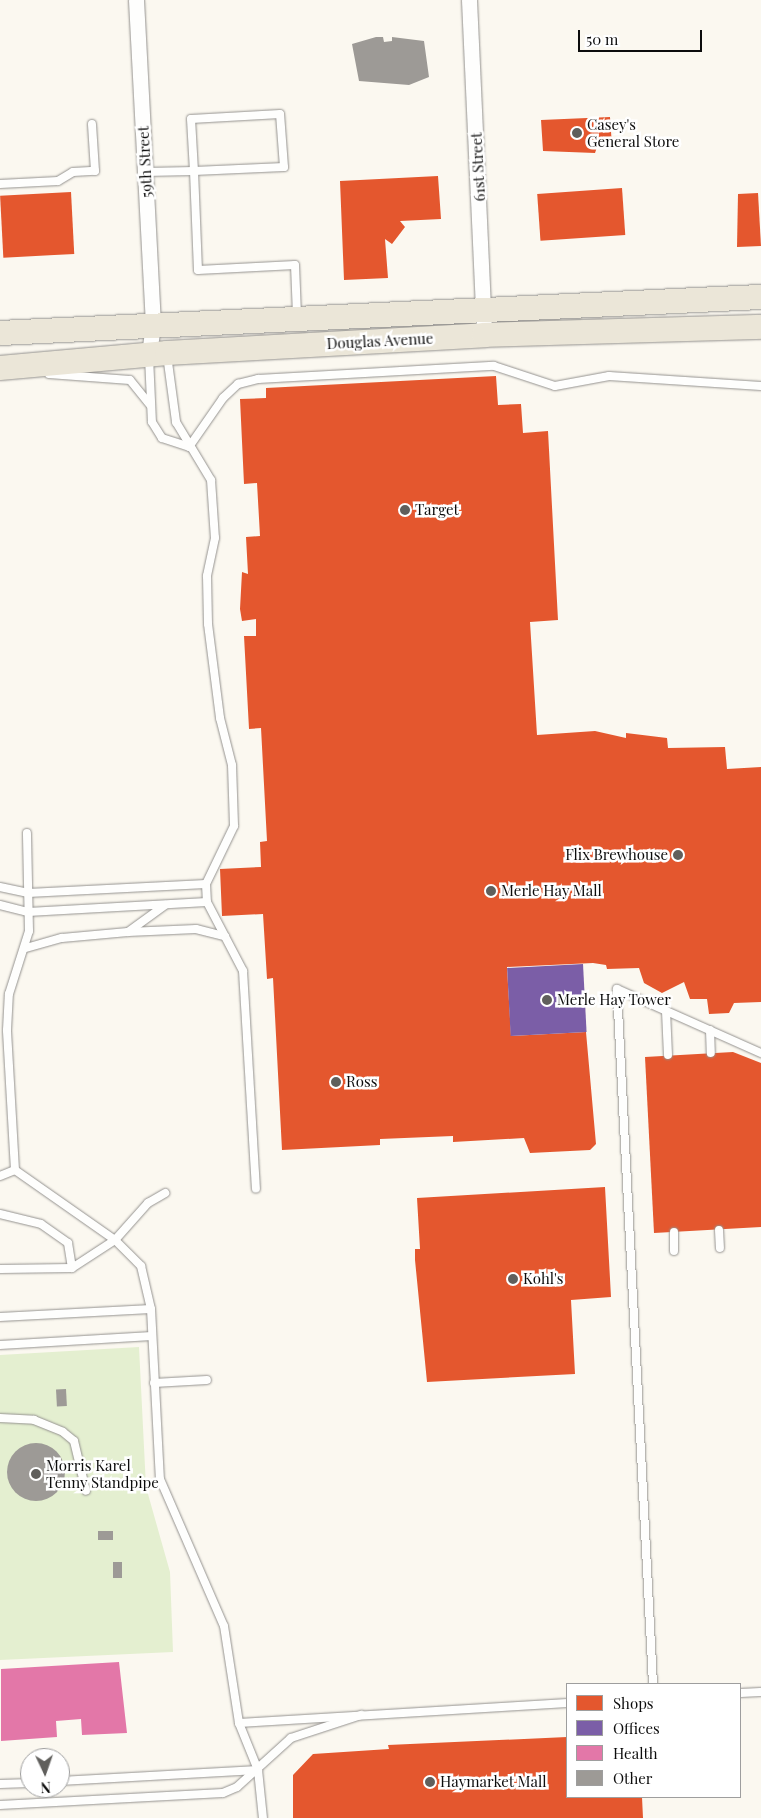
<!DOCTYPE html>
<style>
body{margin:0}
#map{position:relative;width:761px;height:1818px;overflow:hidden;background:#fbf8f0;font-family:"Playfair Display",serif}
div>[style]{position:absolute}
.green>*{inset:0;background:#e4efd0}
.shops>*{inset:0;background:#e4572e;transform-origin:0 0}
.offices>*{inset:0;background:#7b5ea7;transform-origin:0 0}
.health>*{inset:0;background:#e377a8}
.building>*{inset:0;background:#9d9a96;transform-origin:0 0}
.round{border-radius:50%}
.roads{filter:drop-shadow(0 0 1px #94928f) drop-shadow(0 0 1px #94928f)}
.service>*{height:8px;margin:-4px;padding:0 4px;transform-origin:4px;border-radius:4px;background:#fefefd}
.minor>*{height:15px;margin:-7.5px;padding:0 7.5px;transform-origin:7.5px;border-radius:7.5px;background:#fefefd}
.primary>*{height:24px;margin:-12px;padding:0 12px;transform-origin:12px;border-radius:12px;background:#ebe6d8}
.dots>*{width:14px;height:14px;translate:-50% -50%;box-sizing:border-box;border:2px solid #fff;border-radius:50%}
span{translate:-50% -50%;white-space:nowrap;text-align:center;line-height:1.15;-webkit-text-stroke:5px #fff;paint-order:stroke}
.poi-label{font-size:15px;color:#0c0c0c}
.left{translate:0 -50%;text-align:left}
.right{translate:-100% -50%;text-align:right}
.street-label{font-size:15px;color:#0c0c0c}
.legend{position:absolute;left:566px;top:1683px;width:175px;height:115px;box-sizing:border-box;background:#fff;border:1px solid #9e9e9e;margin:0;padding:6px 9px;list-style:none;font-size:15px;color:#0c0c0c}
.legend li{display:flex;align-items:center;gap:10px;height:25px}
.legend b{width:25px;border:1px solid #9e9e9e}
.north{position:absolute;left:20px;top:1748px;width:50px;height:50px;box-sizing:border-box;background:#fff;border:1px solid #9e9e9e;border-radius:50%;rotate:177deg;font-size:14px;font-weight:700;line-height:20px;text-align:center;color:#0c0c0c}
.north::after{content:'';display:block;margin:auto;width:18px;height:22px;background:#605f5c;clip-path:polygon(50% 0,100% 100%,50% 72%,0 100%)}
.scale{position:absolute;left:578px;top:30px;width:124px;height:22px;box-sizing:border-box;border:2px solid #0c0c0c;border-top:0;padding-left:6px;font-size:15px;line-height:18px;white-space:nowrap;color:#0c0c0c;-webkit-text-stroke:4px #fff;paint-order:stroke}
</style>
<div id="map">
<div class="green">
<div style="clip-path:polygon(139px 1347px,146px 1487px,170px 1572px,173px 1652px,0 1660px,0 1355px)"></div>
</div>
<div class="shops">
<div style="clip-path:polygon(610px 117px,612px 146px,597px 147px,595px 153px,543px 151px,541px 120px)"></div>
<div style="clip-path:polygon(438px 176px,441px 219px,400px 221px,405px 227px,392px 244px,385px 239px,388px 278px,344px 280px,340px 181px)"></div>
<div style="left:622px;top:188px;width:47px;height:85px;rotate:86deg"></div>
<div style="left:71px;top:192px;width:62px;height:71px;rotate:87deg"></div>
<div style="clip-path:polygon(758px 193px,761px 246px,737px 247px,738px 194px)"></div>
<div style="clip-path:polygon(496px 376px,498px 405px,521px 404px,523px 433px,548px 431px,558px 620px,530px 622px,537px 735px,595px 731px,626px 738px,626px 733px,667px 738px,668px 748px,725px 747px,727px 769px,761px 767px,761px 1002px,734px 1003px,729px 1013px,709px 1014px,707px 999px,690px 999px,684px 982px,662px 993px,644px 983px,639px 968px,607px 969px,606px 965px,593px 963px,507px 967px,511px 1036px,586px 1032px,596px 1144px,590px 1150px,530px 1153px,524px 1138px,453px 1142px,453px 1136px,380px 1139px,380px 1145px,282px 1150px,273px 978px,267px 979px,263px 914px,222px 916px,220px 869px,261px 867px,260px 842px,267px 841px,261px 728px,249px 729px,244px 636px,256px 636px,256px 619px,242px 621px,240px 609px,242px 572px,248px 574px,246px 537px,260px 536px,257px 483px,244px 484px,240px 399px,266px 398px,266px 388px)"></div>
<div style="clip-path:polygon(733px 1052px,761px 1063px,761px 1227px,654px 1233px,645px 1057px)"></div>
<div style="clip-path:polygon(605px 1187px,611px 1297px,571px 1300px,575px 1374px,427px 1382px,415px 1260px,415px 1249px,420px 1249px,417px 1198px)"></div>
<div style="clip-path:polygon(567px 1737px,567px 1797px,642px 1797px,643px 1818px,293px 1818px,293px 1775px,313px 1754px,389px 1749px,388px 1745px)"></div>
</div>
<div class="offices">
<div style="left:583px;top:964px;width:68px;height:76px;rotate:87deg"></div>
</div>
<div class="health">
<div style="clip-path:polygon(119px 1662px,127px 1733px,82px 1735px,81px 1719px,56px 1721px,57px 1737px,1px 1741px,1px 1669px)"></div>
</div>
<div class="building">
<div style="clip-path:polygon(376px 37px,383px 37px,384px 42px,392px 41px,392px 37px,424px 41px,429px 77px,409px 85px,359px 81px,352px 44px)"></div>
<div style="left:66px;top:1389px;width:17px;height:10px;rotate:87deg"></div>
<div class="round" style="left:7px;top:1443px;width:58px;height:58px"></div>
<div style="left:98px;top:1531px;width:15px;height:9px"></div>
<div style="left:113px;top:1562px;width:9px;height:16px"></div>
</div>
<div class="roads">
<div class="service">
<div style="left:145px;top:172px;width:49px;rotate:-1.2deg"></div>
<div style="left:194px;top:171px;width:90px;rotate:-2.5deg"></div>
<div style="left:284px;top:167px;width:53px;rotate:-94.3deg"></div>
<div style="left:280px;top:114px;width:89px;rotate:176.8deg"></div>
<div style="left:191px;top:119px;width:52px;rotate:86.7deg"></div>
<div style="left:194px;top:171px;width:99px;rotate:87.7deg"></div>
<div style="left:198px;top:270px;width:97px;rotate:-3deg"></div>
<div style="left:295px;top:265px;width:50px;rotate:87.7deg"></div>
<div style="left:0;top:184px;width:58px;rotate:-3deg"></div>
<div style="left:58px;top:181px;width:17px;rotate:-31deg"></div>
<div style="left:73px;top:172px;width:22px;rotate:-3deg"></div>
<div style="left:95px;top:171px;width:47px;rotate:-93.7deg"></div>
<div style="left:167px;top:355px;width:68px;rotate:82.3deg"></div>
<div style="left:176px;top:422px;width:68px;rotate:58.9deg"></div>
<div style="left:211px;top:480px;width:58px;rotate:86.1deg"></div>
<div style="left:215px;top:538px;width:39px;rotate:102deg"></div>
<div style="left:207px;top:576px;width:48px;rotate:88.8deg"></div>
<div style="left:208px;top:624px;width:95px;rotate:82.7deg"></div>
<div style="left:220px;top:718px;width:49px;rotate:75.7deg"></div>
<div style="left:232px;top:765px;width:61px;rotate:88.1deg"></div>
<div style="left:234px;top:826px;width:64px;rotate:115.8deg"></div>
<div style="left:206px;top:884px;width:18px;rotate:87deg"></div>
<div style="left:207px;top:902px;width:78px;rotate:62.4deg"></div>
<div style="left:243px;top:971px;width:218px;rotate:86.6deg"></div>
<div style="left:149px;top:357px;width:65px;rotate:87.4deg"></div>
<div style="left:152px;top:422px;width:19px;rotate:58deg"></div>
<div style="left:162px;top:438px;width:28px;rotate:18deg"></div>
<div style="left:49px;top:374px;width:81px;rotate:4.2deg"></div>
<div style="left:130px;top:380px;width:33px;rotate:51deg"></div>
<div style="left:189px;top:447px;width:60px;rotate:-55.2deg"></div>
<div style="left:223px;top:398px;width:21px;rotate:-43deg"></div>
<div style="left:238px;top:384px;width:21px;rotate:-14deg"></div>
<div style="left:258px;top:379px;width:236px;rotate:-3.2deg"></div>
<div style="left:494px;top:366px;width:64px;rotate:18.2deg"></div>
<div style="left:555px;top:386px;width:55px;rotate:-10.5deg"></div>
<div style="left:609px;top:376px;width:152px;rotate:3.8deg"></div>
<div style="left:0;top:887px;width:29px;rotate:12deg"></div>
<div style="left:28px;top:893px;width:178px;rotate:-2.9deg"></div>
<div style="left:0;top:905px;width:29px;rotate:14deg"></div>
<div style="left:28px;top:912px;width:179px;rotate:-3.2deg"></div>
<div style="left:128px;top:932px;width:46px;rotate:-36.1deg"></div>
<div style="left:26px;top:948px;width:37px;rotate:-16deg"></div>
<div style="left:62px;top:938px;width:66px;rotate:-5.2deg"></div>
<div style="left:128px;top:932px;width:68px;rotate:-2.5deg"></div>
<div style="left:196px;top:929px;width:30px;rotate:14deg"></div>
<div style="left:666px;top:1011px;width:44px;rotate:87.4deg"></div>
<div style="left:710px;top:1030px;width:23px;rotate:88deg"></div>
<div style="left:15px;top:1170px;width:122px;rotate:35deg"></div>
<div style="left:115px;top:1240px;width:37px;rotate:45deg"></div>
<div style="left:141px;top:1266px;width:44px;rotate:76.9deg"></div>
<div style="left:151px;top:1309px;width:170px;rotate:87deg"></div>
<div style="left:160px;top:1479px;width:160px;rotate:66.5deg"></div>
<div style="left:224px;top:1626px;width:98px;rotate:81.2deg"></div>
<div style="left:239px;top:1723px;width:51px;rotate:68deg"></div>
<div style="left:258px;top:1770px;width:48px;rotate:84.1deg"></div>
<div style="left:15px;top:1170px;width:140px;rotate:-93.3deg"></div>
<div style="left:7px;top:1030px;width:36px;rotate:-87deg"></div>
<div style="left:9px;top:994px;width:66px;rotate:-72.4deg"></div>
<div style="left:29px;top:931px;width:98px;rotate:-91.2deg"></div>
<div style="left:0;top:1176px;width:16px;rotate:-22deg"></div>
<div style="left:0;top:1214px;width:42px;rotate:13.7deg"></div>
<div style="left:41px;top:1224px;width:33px;rotate:35deg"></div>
<div style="left:68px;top:1243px;width:25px;rotate:81deg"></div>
<div style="left:72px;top:1268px;width:72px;rotate:179.2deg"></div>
<div style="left:719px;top:1230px;width:18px;rotate:87deg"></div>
<div style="left:674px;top:1232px;width:19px;rotate:90deg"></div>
<div style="left:72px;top:1268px;width:51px;rotate:-33.1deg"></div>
<div style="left:115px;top:1240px;width:50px;rotate:-48.3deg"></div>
<div style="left:148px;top:1203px;width:20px;rotate:-30deg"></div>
<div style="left:0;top:1317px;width:151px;rotate:-3deg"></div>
<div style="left:0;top:1345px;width:152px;rotate:-3.4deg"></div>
<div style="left:154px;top:1383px;width:53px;rotate:-3.2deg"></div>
<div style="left:0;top:1418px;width:34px;rotate:3deg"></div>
<div style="left:34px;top:1420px;width:31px;rotate:22deg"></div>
<div style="left:63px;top:1432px;width:14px;rotate:39deg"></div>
<div style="left:74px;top:1441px;width:51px;rotate:76.5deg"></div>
<div style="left:653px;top:1684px;width:696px;rotate:-92.97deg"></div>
<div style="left:617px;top:989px;width:158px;rotate:24deg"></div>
<div style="left:740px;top:1693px;width:21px;rotate:-3deg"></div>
<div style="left:239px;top:1723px;width:329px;rotate:-3.5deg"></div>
<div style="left:60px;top:1781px;width:198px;rotate:-3.2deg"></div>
<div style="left:0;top:1784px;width:30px;rotate:-2deg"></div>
<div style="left:0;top:1805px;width:223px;rotate:-3.1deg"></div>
<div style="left:223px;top:1793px;width:15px;rotate:-23deg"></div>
<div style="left:237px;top:1787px;width:73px;rotate:-42.2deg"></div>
<div style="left:291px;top:1738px;width:74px;rotate:-18.2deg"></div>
</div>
<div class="minor">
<div style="left:136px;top:0;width:325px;rotate:87deg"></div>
<div style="left:153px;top:325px;width:29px;rotate:98deg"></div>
<div style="left:469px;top:0;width:335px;rotate:87.4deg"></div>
</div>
<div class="primary">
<div style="left:0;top:333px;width:762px;rotate:-2.71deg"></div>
<div style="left:0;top:368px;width:168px;rotate:-5.1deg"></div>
<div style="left:167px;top:353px;width:318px;rotate:-3.2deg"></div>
<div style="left:484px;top:335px;width:277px;rotate:-1.7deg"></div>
</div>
</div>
<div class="dots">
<div style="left:577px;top:133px;background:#605f5c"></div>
<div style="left:405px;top:510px;background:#605f5c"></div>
<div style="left:678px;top:855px;background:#605f5c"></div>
<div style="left:491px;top:891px;background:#605f5c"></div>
<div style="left:547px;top:1000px;background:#605f5c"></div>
<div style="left:336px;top:1082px;background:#605f5c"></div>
<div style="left:513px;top:1279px;background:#605f5c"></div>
<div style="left:36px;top:1474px;background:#605f5c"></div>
<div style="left:430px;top:1782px;background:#605f5c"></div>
</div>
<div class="poi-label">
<span class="left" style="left:587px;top:133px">Casey's<br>General Store</span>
<span class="left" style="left:415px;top:510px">Target</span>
<span class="right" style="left:668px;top:855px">Flix Brewhouse</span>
<span class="left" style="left:501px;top:891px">Merle Hay Mall</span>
<span class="left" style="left:557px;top:1000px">Merle Hay Tower</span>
<span class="left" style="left:346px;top:1082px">Ross</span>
<span class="left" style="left:523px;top:1279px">Kohl's</span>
<span class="left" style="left:46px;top:1474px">Morris Karel<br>Tenny Standpipe</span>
<span class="left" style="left:440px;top:1782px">Haymarket Mall</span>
</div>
<div class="street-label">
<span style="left:145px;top:162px;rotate:-93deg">59th Street</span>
<span style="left:478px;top:167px;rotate:-93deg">61st Street</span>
<span style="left:380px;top:341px;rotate:-3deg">Douglas Avenue</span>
</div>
<ul class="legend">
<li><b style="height:14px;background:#e4572e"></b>Shops</li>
<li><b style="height:14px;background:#7b5ea7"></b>Offices</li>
<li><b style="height:14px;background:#e377a8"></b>Health</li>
<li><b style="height:14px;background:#9d9a96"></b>Other</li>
</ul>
<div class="north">N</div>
<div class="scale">50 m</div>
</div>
